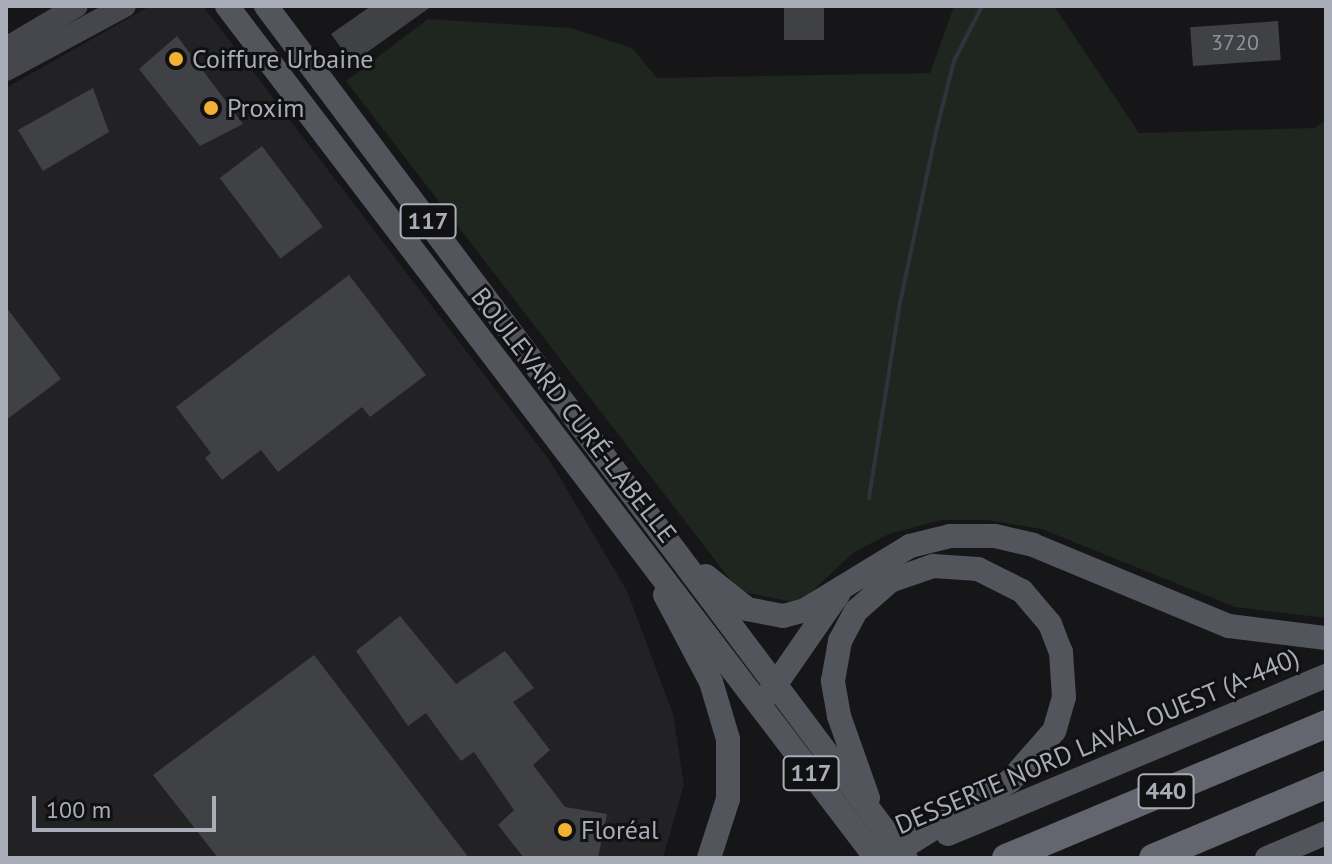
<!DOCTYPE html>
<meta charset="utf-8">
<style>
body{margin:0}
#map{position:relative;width:1332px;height:864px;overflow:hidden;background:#161618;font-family:"PT Sans",sans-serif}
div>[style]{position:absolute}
.built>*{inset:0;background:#222225}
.green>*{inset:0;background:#1e261f}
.stream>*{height:4px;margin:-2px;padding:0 2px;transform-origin:2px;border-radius:2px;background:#2c353c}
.building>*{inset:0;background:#404145;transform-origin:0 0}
.secondary>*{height:22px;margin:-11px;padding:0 11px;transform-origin:11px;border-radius:11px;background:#45474d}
.primary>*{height:24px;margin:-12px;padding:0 12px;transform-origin:12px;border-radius:12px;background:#53555c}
.highway>*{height:28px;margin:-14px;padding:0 14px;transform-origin:14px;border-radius:14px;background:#63666e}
.primary-bridge>*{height:24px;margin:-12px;padding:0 12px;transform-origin:12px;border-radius:12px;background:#53555c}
.dots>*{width:22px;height:22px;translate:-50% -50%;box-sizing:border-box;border:4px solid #111113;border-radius:50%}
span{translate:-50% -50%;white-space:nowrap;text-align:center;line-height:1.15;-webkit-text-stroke:6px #111113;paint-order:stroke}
.number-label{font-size:22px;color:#8e929b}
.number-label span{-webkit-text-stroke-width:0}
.shield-label span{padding:2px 6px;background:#111113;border:2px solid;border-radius:6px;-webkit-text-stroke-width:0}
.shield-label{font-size:24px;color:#a8adb8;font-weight:700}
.poi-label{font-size:26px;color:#a8adb8}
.left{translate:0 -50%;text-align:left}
.street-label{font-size:26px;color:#a8adb8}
.frame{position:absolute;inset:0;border:8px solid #a8adb8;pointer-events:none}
.scale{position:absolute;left:32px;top:796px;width:184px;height:36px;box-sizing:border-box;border:4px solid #a8adb8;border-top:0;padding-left:10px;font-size:24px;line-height:28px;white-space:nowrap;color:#a8adb8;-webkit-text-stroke:6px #111113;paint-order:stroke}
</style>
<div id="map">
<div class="built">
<div style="clip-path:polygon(150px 6px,203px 6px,550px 461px,627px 591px,673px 714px,684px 785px,663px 858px,6px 858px,6px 88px)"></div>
</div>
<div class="green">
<div style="clip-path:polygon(954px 6px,1054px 6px,1139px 133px,1315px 128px,1326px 120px,1326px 618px,1235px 607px,1042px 529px,987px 520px,941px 520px,889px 534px,854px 552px,807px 596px,793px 602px,739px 591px,346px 81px,428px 19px,571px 28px,632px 48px,657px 78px,930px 73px)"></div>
</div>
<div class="stream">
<div style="left:869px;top:498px;width:192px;rotate:-81deg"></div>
<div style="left:899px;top:308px;width:184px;rotate:-78.1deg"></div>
<div style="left:937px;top:128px;width:69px;rotate:-75.8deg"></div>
<div style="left:954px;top:61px;width:62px;rotate:-63deg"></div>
</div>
<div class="building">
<div style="clip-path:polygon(371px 6px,432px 6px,352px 63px,331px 34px)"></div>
<div style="left:784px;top:6px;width:40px;height:34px"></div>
<div style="left:1278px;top:21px;width:39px;height:88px;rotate:86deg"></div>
<div style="clip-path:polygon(177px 36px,243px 124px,200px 146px,139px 69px)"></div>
<div style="clip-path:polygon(93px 88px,109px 132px,43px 171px,18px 130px)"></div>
<div style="left:262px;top:146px;width:101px;height:53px;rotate:53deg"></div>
<div style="clip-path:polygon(349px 275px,426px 375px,370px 417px,362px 407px,278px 472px,261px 450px,222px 480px,205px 458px,211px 453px,176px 407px)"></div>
<div style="clip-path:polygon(6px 307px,61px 379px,6px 420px)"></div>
<div style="clip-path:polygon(400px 616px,456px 684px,505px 651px,534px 688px,513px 702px,550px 750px,533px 765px,565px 807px,607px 814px,598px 858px,524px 858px,498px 825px,514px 810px,474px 752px,461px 761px,426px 713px,408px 726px,356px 651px)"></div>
<div style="clip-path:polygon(314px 655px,469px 858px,218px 858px,153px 775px)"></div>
</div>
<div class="secondary">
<div style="left:6px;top:48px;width:82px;rotate:-30.6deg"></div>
<div style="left:6px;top:70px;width:135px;rotate:-28.3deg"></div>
</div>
<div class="primary">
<div style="left:227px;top:6px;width:1071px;rotate:52.7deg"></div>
<div style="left:266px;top:6px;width:1028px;rotate:53.11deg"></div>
<div style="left:706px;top:576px;width:53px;rotate:38.8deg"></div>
<div style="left:747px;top:609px;width:37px;rotate:11deg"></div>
<div style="left:783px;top:616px;width:23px;rotate:-15deg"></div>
<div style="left:805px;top:610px;width:123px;rotate:-31.4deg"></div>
<div style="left:910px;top:546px;width:41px;rotate:-14deg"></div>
<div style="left:950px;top:536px;width:45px"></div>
<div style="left:995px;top:536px;width:39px;rotate:13deg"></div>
<div style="left:1033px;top:545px;width:212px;rotate:22.5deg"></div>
<div style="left:1229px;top:626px;width:98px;rotate:7.1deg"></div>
<div style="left:665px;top:595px;width:98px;rotate:62.1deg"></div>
<div style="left:711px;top:682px;width:59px;rotate:73.4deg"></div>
<div style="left:728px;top:739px;width:60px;rotate:90deg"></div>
<div style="left:728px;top:799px;width:62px;rotate:107.9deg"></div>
<div style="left:769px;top:694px;width:123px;rotate:-55.3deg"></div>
<div style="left:868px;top:798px;width:87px;rotate:-109.5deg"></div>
<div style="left:839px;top:716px;width:36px;rotate:-100deg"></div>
<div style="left:833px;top:681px;width:41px;rotate:-80.1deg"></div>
<div style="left:840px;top:641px;width:34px;rotate:-62deg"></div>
<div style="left:856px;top:611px;width:45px;rotate:-41.4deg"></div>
<div style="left:890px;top:581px;width:46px;rotate:-19.2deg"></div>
<div style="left:933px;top:566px;width:45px;rotate:3.8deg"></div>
<div style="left:978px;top:569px;width:49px;rotate:26.6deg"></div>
<div style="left:1022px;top:591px;width:43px;rotate:49.7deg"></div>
<div style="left:1050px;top:624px;width:30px;rotate:69deg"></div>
<div style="left:1061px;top:652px;width:45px;rotate:86.2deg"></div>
<div style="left:1064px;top:697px;width:35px;rotate:106deg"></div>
<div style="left:1054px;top:731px;width:67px;rotate:131.3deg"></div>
<div style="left:1010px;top:781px;width:146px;rotate:148.2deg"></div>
<div style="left:948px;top:834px;width:410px;rotate:-22.7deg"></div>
<div style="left:1267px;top:858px;width:64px;rotate:-23deg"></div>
</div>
<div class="highway">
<div style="left:1006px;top:858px;width:347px;rotate:-22.7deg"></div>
<div style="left:1153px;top:858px;width:188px;rotate:-22.9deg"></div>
</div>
<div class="primary-bridge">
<div style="left:883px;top:828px;width:38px;rotate:53deg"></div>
</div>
<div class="dots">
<div style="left:176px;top:59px;background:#f2b134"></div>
<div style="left:211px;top:108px;background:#f2b134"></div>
<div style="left:565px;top:830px;background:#f2b134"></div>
</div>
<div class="number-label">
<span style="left:1235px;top:43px">3720</span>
</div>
<div class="shield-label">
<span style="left:428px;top:221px">117</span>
<span style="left:811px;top:773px">117</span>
<span style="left:1166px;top:791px">440</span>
</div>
<div class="poi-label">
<span class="left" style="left:192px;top:59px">Coiffure Urbaine</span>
<span class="left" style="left:227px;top:108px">Proxim</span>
<span class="left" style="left:581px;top:830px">Floréal</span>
</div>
<div class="street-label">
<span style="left:574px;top:415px;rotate:52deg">BOULEVARD CURÉ-LABELLE</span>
<span style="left:1097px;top:741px;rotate:-23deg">DESSERTE NORD LAVAL OUEST (A-440)</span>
</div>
<div class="frame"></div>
<div class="scale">100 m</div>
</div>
